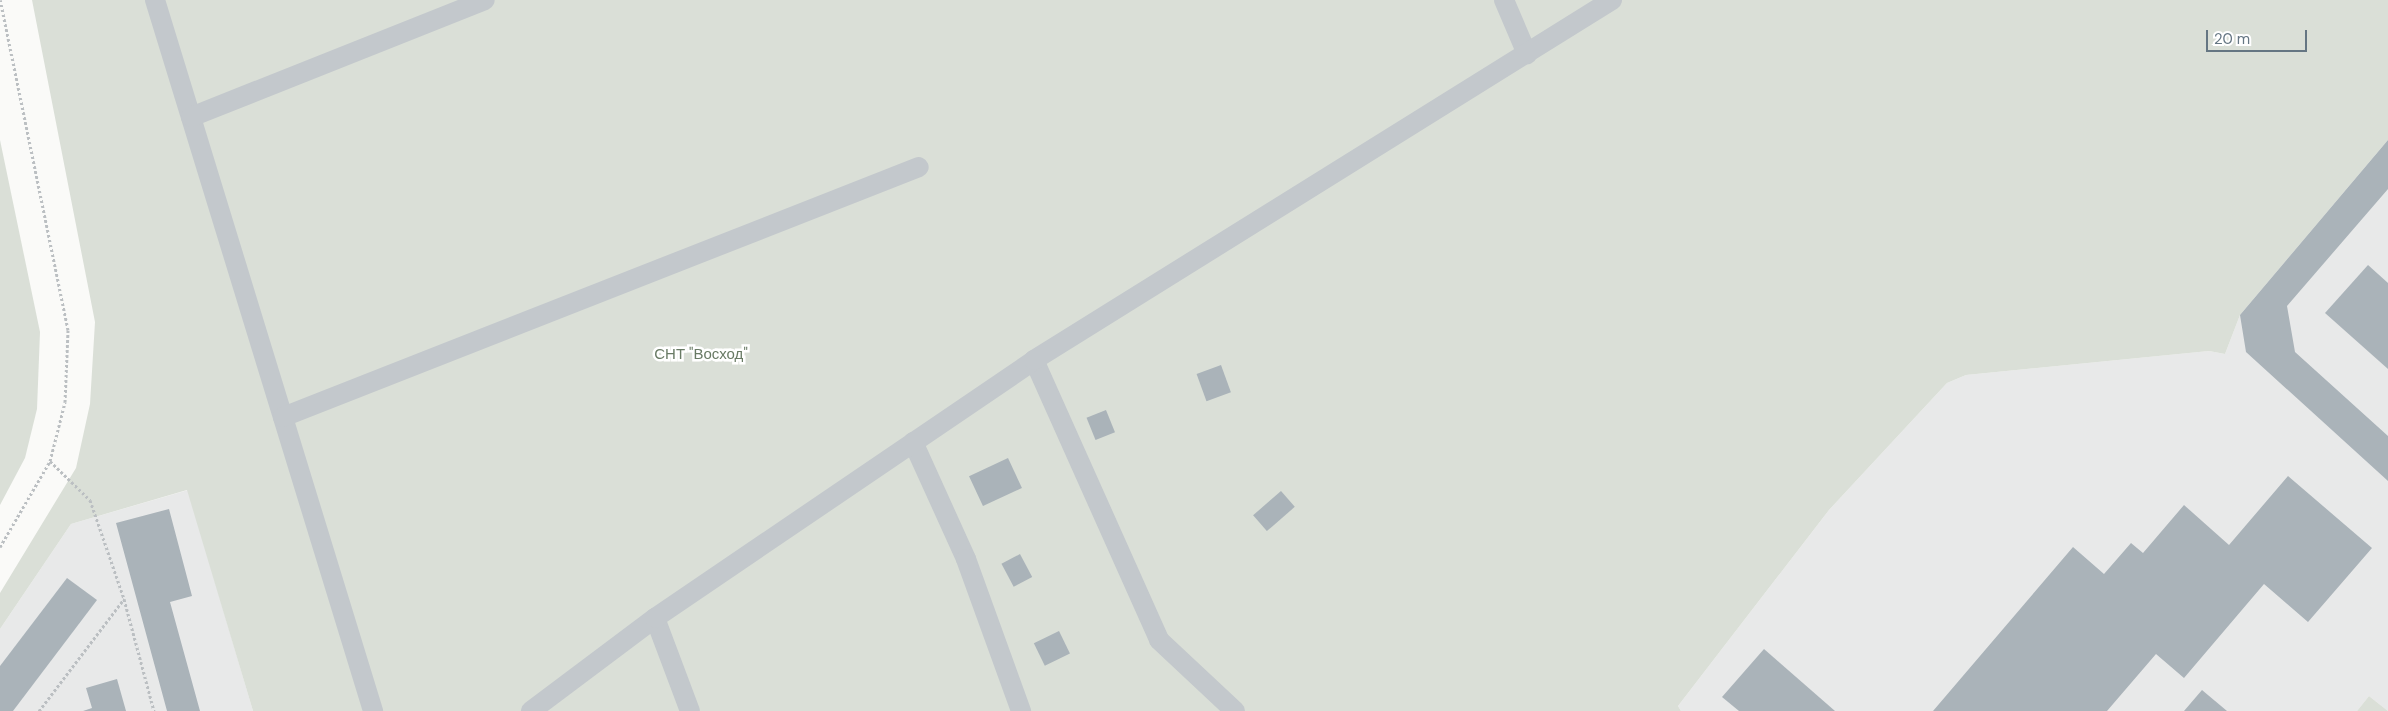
<!DOCTYPE html>
<meta charset="utf-8">
<style>
body{margin:0}
#map{position:relative;width:2388px;height:711px;overflow:hidden;background:#fafaf8;font-family:"DM Sans",sans-serif}
div>[style]{position:absolute}
.built>*{inset:0;background:#e8e9e9}
.green>*{inset:0;background:#dadfd7}
.building>*{inset:0;background:#aab3b9;transform-origin:0 0}
.path>*{height:3px;margin-top:-1.5px;transform-origin:0;background:repeating-linear-gradient(90deg,#bbbfc2 0 2.5px,transparent 0 5px)}
.lane>*{height:20px;margin:-10px;padding:0 10px;transform-origin:10px;border-radius:10px;background:#c3c8cc}
span{translate:-50% -50%;white-space:nowrap;text-align:center;line-height:1.15;-webkit-text-stroke:5px #fff;paint-order:stroke}
.park-label{font-size:15px;color:#687a64}
.scale{position:absolute;left:2206px;top:30px;width:101px;height:22px;box-sizing:border-box;border:2px solid #657683;border-top:0;padding-left:6px;font-size:15px;line-height:18px;white-space:nowrap;color:#657683;-webkit-text-stroke:4px #fff;paint-order:stroke}
</style>
<div id="map">
<div class="built">
<div style="clip-path:polygon(2388px 140px,2388px 711px,2369px 696px,2357px 711px,1681px 711px,1678px 706px,1829px 510px,1947px 383px,1966px 375px,2209px 351px,2225px 354px,2240px 315px)"></div>
<div style="clip-path:polygon(188px 490px,253px 711px,0 711px,0 629px,71px 524px)"></div>
</div>
<div class="green">
<div style="clip-path:polygon(32px 0,2388px 0,2388px 140px,2240px 315px,2225px 354px,2209px 351px,1966px 375px,1947px 383px,1829px 510px,1678px 706px,1681px 711px,253px 711px,187px 490px,71px 524px,0 629px,0 593px,76px 468px,90px 404px,95px 322px)"></div>
<div style="clip-path:polygon(0 140px,40px 332px,37px 409px,25px 458px,0 505px)"></div>
<div style="clip-path:polygon(2369px 696px,2388px 711px,2357px 711px)"></div>
</div>
<div class="building">
<div style="clip-path:polygon(2388px 140px,2388px 189px,2287px 306px,2295px 352px,2388px 436px,2388px 481px,2246px 352px,2240px 315px)"></div>
<div style="clip-path:polygon(2368px 265px,2388px 283px,2388px 369px,2325px 313px)"></div>
<div style="left:1221px;top:365px;width:29px;height:26px;rotate:70deg"></div>
<div style="left:1106px;top:410px;width:24px;height:21px;rotate:68deg"></div>
<div style="left:1008px;top:458px;width:33px;height:43px;rotate:65deg"></div>
<div style="clip-path:polygon(2288px 476px,2372px 548px,2308px 622px,2264px 584px,2184px 678px,2156px 654px,2107px 711px,1933px 711px,2073px 547px,2104px 574px,2131px 543px,2143px 553px,2184px 505px,2229px 545px)"></div>
<div style="left:1281px;top:491px;width:21px;height:37px;rotate:49deg"></div>
<div style="clip-path:polygon(169px 509px,192px 596px,170px 602px,200px 711px,167px 711px,116px 523px)"></div>
<div style="left:1020px;top:554px;width:26px;height:21px;rotate:62deg"></div>
<div style="clip-path:polygon(67px 578px,97px 600px,13px 711px,0 711px,0 666px)"></div>
<div style="left:1059px;top:631px;width:25px;height:28px;rotate:64deg"></div>
<div style="clip-path:polygon(1764px 649px,1835px 711px,1739px 711px,1722px 697px)"></div>
<div style="clip-path:polygon(117px 679px,126px 711px,83px 711px,92px 708px,86px 688px)"></div>
<div style="clip-path:polygon(2202px 690px,2227px 711px,2184px 711px)"></div>
</div>
<div class="path">
<div style="left:50px;top:461px;width:56px;rotate:44.3deg"></div>
<div style="left:90px;top:500px;width:105px;rotate:71deg"></div>
<div style="left:124px;top:599px;width:116px;rotate:75deg"></div>
<div style="left:0;top:547px;width:99px;rotate:-59.8deg"></div>
<div style="left:50px;top:461px;width:61px;rotate:-75.7deg"></div>
<div style="left:65px;top:402px;width:72px;rotate:-87.6deg"></div>
<div style="left:68px;top:330px;width:337px;rotate:-101.6deg"></div>
<div style="left:39px;top:711px;width:141px;rotate:-52.8deg"></div>
</div>
<div class="lane">
<div style="left:155px;top:0;width:744px;rotate:72.95deg"></div>
<div style="left:1504px;top:0;width:59px;rotate:66.9deg"></div>
<div style="left:191px;top:117px;width:316px;rotate:-21.7deg"></div>
<div style="left:1034px;top:360px;width:307px;rotate:65.9deg"></div>
<div style="left:1159px;top:640px;width:104px;rotate:43.1deg"></div>
<div style="left:283px;top:417px;width:683px;rotate:-21.46deg"></div>
<div style="left:913px;top:442px;width:128px;rotate:65.6deg"></div>
<div style="left:966px;top:559px;width:162px;rotate:70.1deg"></div>
<div style="left:655px;top:618px;width:99px;rotate:69.4deg"></div>
<div style="left:531px;top:711px;width:155px;rotate:-36.9deg"></div>
<div style="left:655px;top:618px;width:458px;rotate:-34.2deg"></div>
<div style="left:1034px;top:360px;width:681px;rotate:-31.92deg"></div>
</div>
<div class="park-label">
<span style="left:701px;top:355px">СНТ "Восход"</span>
</div>
<div class="scale">20 m</div>
</div>
